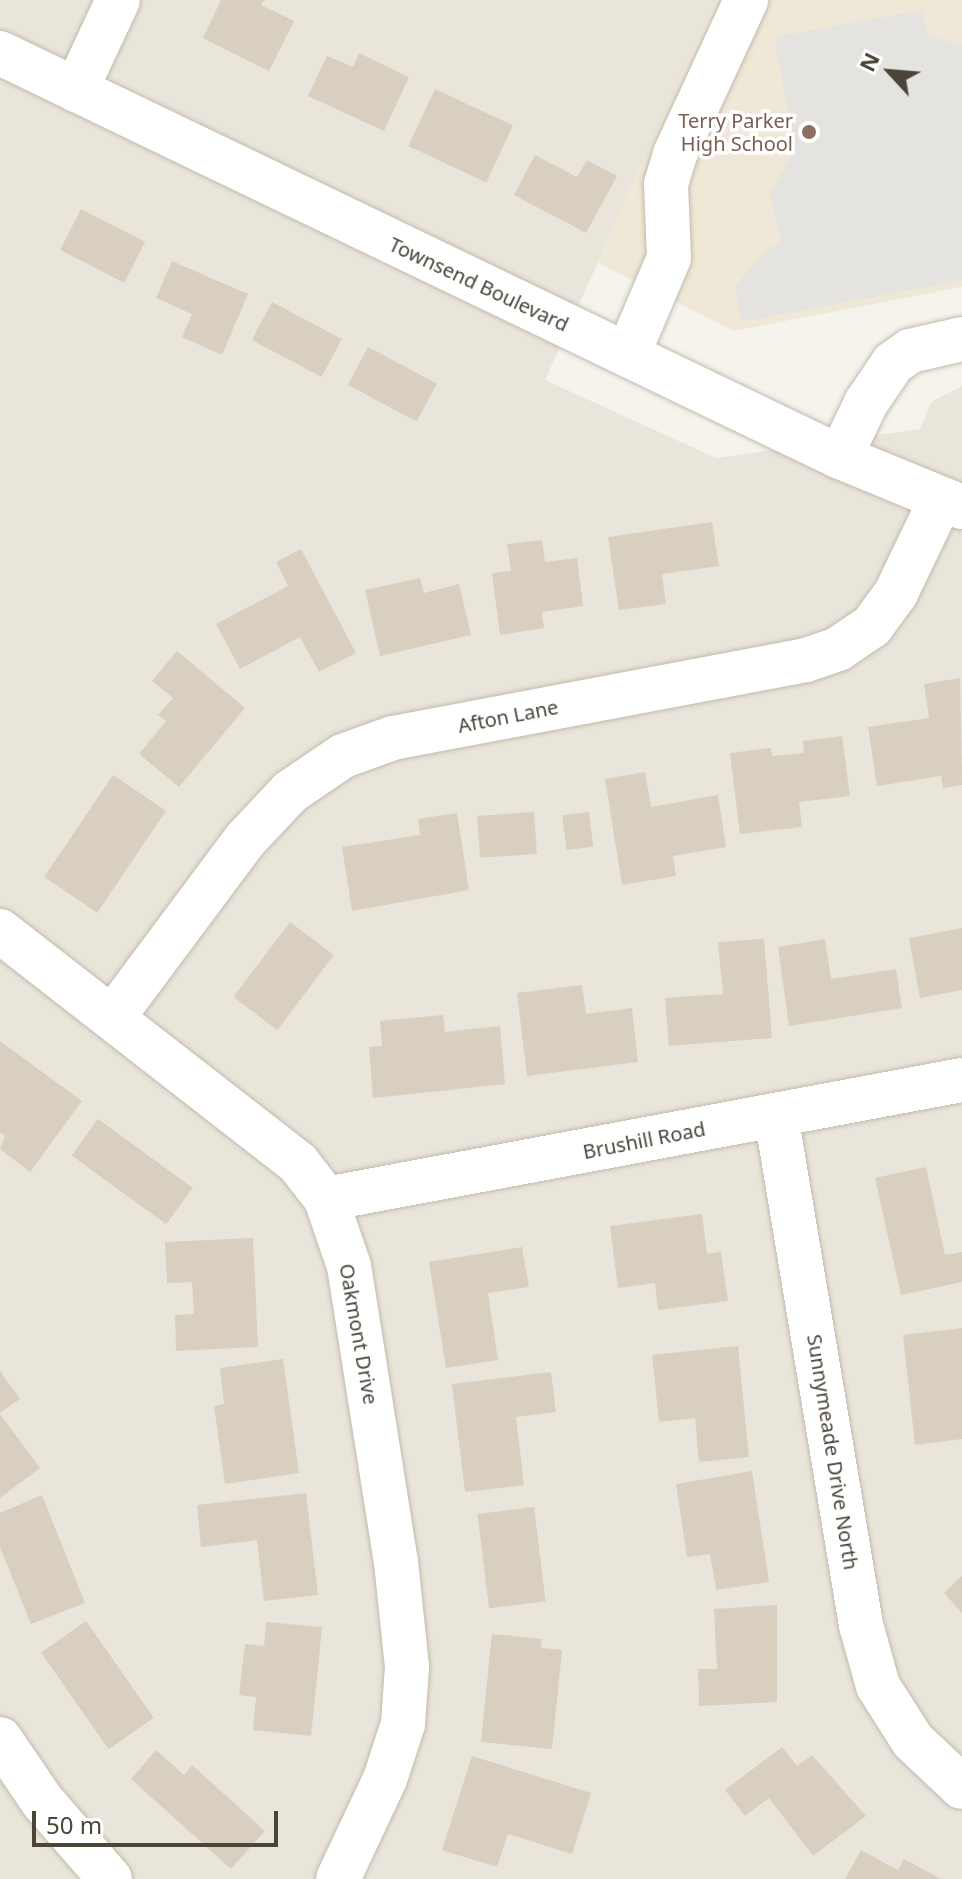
<!DOCTYPE html>
<style>
body{margin:0}
#map{position:relative;width:962px;height:1879px;overflow:hidden;background:#f6f3ec;font-family:"Noto Sans",sans-serif}
div>[style]{position:absolute}
.residential>*{inset:0;background:#eae5da}
.education>*{inset:0;background:#efe8d6}
.parking>*{inset:0;background:#e5e3e0}
.building>*{inset:0;background:#d8cfc1;transform-origin:0 0}
.roads{filter:drop-shadow(0 0 2px #c2bbae) drop-shadow(0 0 2px #c2bbae)}
.minor>*{height:44px;margin:-22px;padding:0 22px;transform-origin:22px;border-radius:22px;background:#fff}
.dots>*{width:22px;height:22px;translate:-50% -50%;box-sizing:border-box;border:4px solid #fff;border-radius:50%}
span{translate:-50% -50%;white-space:nowrap;text-align:center;line-height:1.15;-webkit-text-stroke:7px #fff;paint-order:stroke}
.education-label{font-size:20px;color:#785e54}
.right{translate:-100% -50%;text-align:right}
.street-label{font-size:20px;color:#4b4439}
.north{position:absolute;left:850px;top:32px;width:80px;height:80px;-webkit-text-stroke:6px #fff;paint-order:stroke;rotate:296deg;font-size:22px;font-weight:700;line-height:32px;text-align:center;color:#4b4439}
.north::after{content:'';display:block;margin:auto;width:28px;height:36px;background:#4b4439;clip-path:polygon(50% 0,100% 100%,50% 72%,0 100%)}
.scale{position:absolute;left:32px;top:1811px;width:246px;height:36px;box-sizing:border-box;border:4px solid #4b4439;border-top:0;padding-left:10px;font-size:24px;line-height:28px;white-space:nowrap;color:#4b4439;-webkit-text-stroke:6px #fff;paint-order:stroke}
</style>
<div id="map">
<div class="residential">
<div style="clip-path:polygon(0 0,716px 0,545px 380px,716px 458px,920px 429px,931px 402px,962px 386px,962px 1879px,0 1879px)"></div>
</div>
<div class="education">
<div style="clip-path:polygon(716px 0,962px 0,962px 287px,734px 331px,598px 263px)"></div>
</div>
<div class="parking">
<div style="clip-path:polygon(922px 10px,928px 35px,962px 45px,962px 280px,741px 322px,735px 286px,768px 248px,781px 244px,770px 194px,795px 150px,774px 37px)"></div>
</div>
<div class="building">
<div style="clip-path:polygon(221px 0,264px 0,261px 5px,294px 21px,269px 71px,203px 38px)"></div>
<div style="clip-path:polygon(359px 53px,409px 77px,384px 131px,308px 96px,327px 56px,353px 67px)"></div>
<div style="left:435px;top:89px;width:86px;height:63px;rotate:25deg"></div>
<div style="clip-path:polygon(535px 155px,577px 177px,587px 160px,617px 176px,586px 233px,514px 195px)"></div>
<div style="left:81px;top:209px;width:72px;height:46px;rotate:27deg"></div>
<div style="clip-path:polygon(172px 261px,248px 294px,222px 355px,182px 337px,192px 314px,156px 298px)"></div>
<div style="left:272px;top:302px;width:79px;height:43px;rotate:28deg"></div>
<div style="left:368px;top:347px;width:78px;height:43px;rotate:28deg"></div>
<div style="clip-path:polygon(712px 522px,719px 566px,662px 574px,666px 604px,619px 610px,608px 537px)"></div>
<div style="clip-path:polygon(542px 540px,545px 562px,577px 558px,583px 606px,542px 612px,544px 628px,500px 635px,492px 573px,511px 571px,507px 544px)"></div>
<div style="clip-path:polygon(301px 549px,356px 653px,319px 672px,300px 637px,240px 669px,216px 624px,288px 586px,276px 562px)"></div>
<div style="clip-path:polygon(420px 578px,424px 593px,459px 584px,471px 635px,380px 656px,365px 590px)"></div>
<div style="clip-path:polygon(177px 651px,245px 708px,179px 787px,139px 754px,166px 721px,158px 715px,173px 698px,152px 681px)"></div>
<div style="clip-path:polygon(960px 678px,962px 785px,943px 788px,941px 776px,877px 786px,868px 727px,929px 718px,924px 684px)"></div>
<div style="clip-path:polygon(842px 736px,850px 796px,799px 802px,802px 827px,740px 834px,730px 753px,771px 748px,772px 756px,804px 753px,803px 741px)"></div>
<div style="clip-path:polygon(645px 772px,651px 807px,718px 795px,726px 847px,673px 856px,676px 876px,622px 885px,605px 779px)"></div>
<div style="left:113px;top:775px;width:64px;height:123px;rotate:34deg"></div>
<div style="left:534px;top:812px;width:42px;height:57px;rotate:86deg"></div>
<div style="left:589px;top:812px;width:35px;height:27px;rotate:83deg"></div>
<div style="clip-path:polygon(457px 813px,469px 890px,352px 911px,342px 847px,420px 835px,418px 819px)"></div>
<div style="left:290px;top:922px;width:55px;height:94px;rotate:37deg"></div>
<div style="clip-path:polygon(962px 928px,962px 990px,920px 998px,909px 938px)"></div>
<div style="clip-path:polygon(764px 939px,772px 1038px,669px 1046px,665px 998px,723px 994px,718px 942px)"></div>
<div style="clip-path:polygon(825px 939px,831px 979px,896px 969px,902px 1008px,789px 1026px,778px 947px)"></div>
<div style="clip-path:polygon(582px 985px,586px 1014px,632px 1008px,638px 1062px,527px 1076px,517px 993px)"></div>
<div style="clip-path:polygon(443px 1015px,445px 1032px,500px 1026px,505px 1084px,373px 1098px,369px 1047px,382px 1046px,380px 1021px)"></div>
<div style="clip-path:polygon(0 1041px,82px 1101px,30px 1172px,0 1149px,5px 1136px,0 1132px)"></div>
<div style="left:98px;top:1119px;width:117px;height:45px;rotate:36deg"></div>
<div style="clip-path:polygon(926px 1167px,945px 1255px,962px 1252px,962px 1282px,901px 1295px,875px 1178px)"></div>
<div style="clip-path:polygon(702px 1214px,707px 1254px,721px 1252px,728px 1301px,658px 1310px,655px 1283px,618px 1288px,610px 1226px)"></div>
<div style="clip-path:polygon(253px 1238px,258px 1347px,176px 1351px,175px 1315px,194px 1314px,192px 1282px,167px 1283px,165px 1242px)"></div>
<div style="clip-path:polygon(522px 1247px,529px 1287px,488px 1293px,498px 1360px,446px 1368px,429px 1262px)"></div>
<div style="clip-path:polygon(962px 1328px,962px 1439px,915px 1445px,903px 1335px)"></div>
<div style="clip-path:polygon(738px 1346px,749px 1457px,699px 1462px,695px 1418px,659px 1422px,652px 1355px)"></div>
<div style="clip-path:polygon(283px 1359px,299px 1473px,225px 1484px,214px 1406px,224px 1404px,220px 1368px)"></div>
<div style="clip-path:polygon(0 1371px,20px 1399px,0 1413px)"></div>
<div style="clip-path:polygon(551px 1372px,556px 1412px,516px 1417px,524px 1485px,465px 1492px,452px 1384px)"></div>
<div style="clip-path:polygon(0 1414px,40px 1468px,0 1498px)"></div>
<div style="clip-path:polygon(752px 1471px,769px 1582px,716px 1590px,710px 1554px,687px 1557px,676px 1484px)"></div>
<div style="clip-path:polygon(306px 1493px,318px 1595px,264px 1601px,257px 1540px,201px 1547px,197px 1505px)"></div>
<div style="clip-path:polygon(42px 1495px,85px 1603px,31px 1624px,0 1547px,0 1513px)"></div>
<div style="left:534px;top:1507px;width:95px;height:57px;rotate:83deg"></div>
<div style="clip-path:polygon(962px 1576px,962px 1613px,944px 1593px)"></div>
<div style="clip-path:polygon(777px 1605px,777px 1702px,699px 1706px,698px 1669px,717px 1669px,714px 1609px)"></div>
<div style="left:86px;top:1621px;width:118px;height:55px;rotate:55deg"></div>
<div style="clip-path:polygon(266px 1622px,322px 1627px,311px 1736px,253px 1730px,256px 1697px,239px 1695px,245px 1644px,264px 1646px)"></div>
<div style="clip-path:polygon(492px 1634px,542px 1639px,541px 1648px,562px 1650px,552px 1749px,481px 1742px)"></div>
<div style="clip-path:polygon(782px 1747px,797px 1766px,812px 1755px,866px 1816px,813px 1856px,769px 1798px,745px 1816px,725px 1790px)"></div>
<div style="clip-path:polygon(156px 1750px,184px 1775px,192px 1765px,265px 1831px,231px 1869px,131px 1779px)"></div>
<div style="clip-path:polygon(472px 1756px,591px 1793px,572px 1854px,508px 1834px,497px 1867px,442px 1850px)"></div>
<div style="clip-path:polygon(861px 1850px,898px 1870px,904px 1859px,941px 1879px,845px 1879px)"></div>
</div>
<div class="roads">
<div class="minor">
<div style="left:0;top:53px;width:932px;rotate:25.69deg"></div>
<div style="left:840px;top:457px;width:132px;rotate:22.3deg"></div>
<div style="left:76px;top:90px;width:99px;rotate:-65deg"></div>
<div style="left:628px;top:354px;width:104px;rotate:-66.9deg"></div>
<div style="left:669px;top:258px;width:74px;rotate:-92.3deg"></div>
<div style="left:666px;top:184px;width:31px;rotate:-73deg"></div>
<div style="left:675px;top:154px;width:170px;rotate:-65.2deg"></div>
<div style="left:840px;top:457px;width:60px;rotate:-64.3deg"></div>
<div style="left:866px;top:403px;width:48px;rotate:-56deg"></div>
<div style="left:893px;top:363px;width:21px;rotate:-35deg"></div>
<div style="left:910px;top:351px;width:53px;rotate:-13deg"></div>
<div style="left:0;top:931px;width:378px;rotate:37.9deg"></div>
<div style="left:298px;top:1163px;width:46px;rotate:52.1deg"></div>
<div style="left:326px;top:1199px;width:71px;rotate:71.1deg"></div>
<div style="left:349px;top:1266px;width:300px;rotate:81deg"></div>
<div style="left:396px;top:1562px;width:106px;rotate:84deg"></div>
<div style="left:407px;top:1667px;width:57px;rotate:94deg"></div>
<div style="left:403px;top:1724px;width:58px;rotate:108.1deg"></div>
<div style="left:385px;top:1779px;width:110px;rotate:115.2deg"></div>
<div style="left:113px;top:1017px;width:221px;rotate:-53.3deg"></div>
<div style="left:245px;top:840px;width:66px;rotate:-46.8deg"></div>
<div style="left:290px;top:792px;width:64px;rotate:-34.2deg"></div>
<div style="left:343px;top:756px;width:53px;rotate:-19.8deg"></div>
<div style="left:393px;top:738px;width:420px;rotate:-10.7deg"></div>
<div style="left:806px;top:660px;width:34px;rotate:-19deg"></div>
<div style="left:838px;top:649px;width:41px;rotate:-34.1deg"></div>
<div style="left:872px;top:626px;width:41px;rotate:-54deg"></div>
<div style="left:896px;top:593px;width:102px;rotate:-64.4deg"></div>
<div style="left:776px;top:1115px;width:517px;rotate:80.54deg"></div>
<div style="left:861px;top:1625px;width:63px;rotate:74.4deg"></div>
<div style="left:878px;top:1686px;width:65px;rotate:57.5deg"></div>
<div style="left:913px;top:1741px;width:67px;rotate:43.2deg"></div>
<div style="left:326px;top:1199px;width:647px;rotate:-10.6deg"></div>
<div style="left:0;top:1739px;width:76px;rotate:55.7deg"></div>
<div style="left:43px;top:1802px;width:102px;rotate:49deg"></div>
</div>
</div>
<div class="dots">
<div style="left:809px;top:132px;background:#8d6e63"></div>
</div>
<div class="education-label">
<span class="right" style="left:793px;top:132px">Terry Parker<br>High School</span>
</div>
<div class="street-label">
<span style="left:479px;top:284px;rotate:25deg">Townsend Boulevard</span>
<span style="left:508px;top:716px;rotate:-11deg">Afton Lane</span>
<span style="left:644px;top:1140px;rotate:-11deg">Brushill Road</span>
<span style="left:359px;top:1334px;rotate:80deg">Oakmont Drive</span>
<span style="left:833px;top:1452px;rotate:81deg">Sunnymeade Drive North</span>
</div>
<div class="north">N</div>
<div class="scale">50 m</div>
</div>
